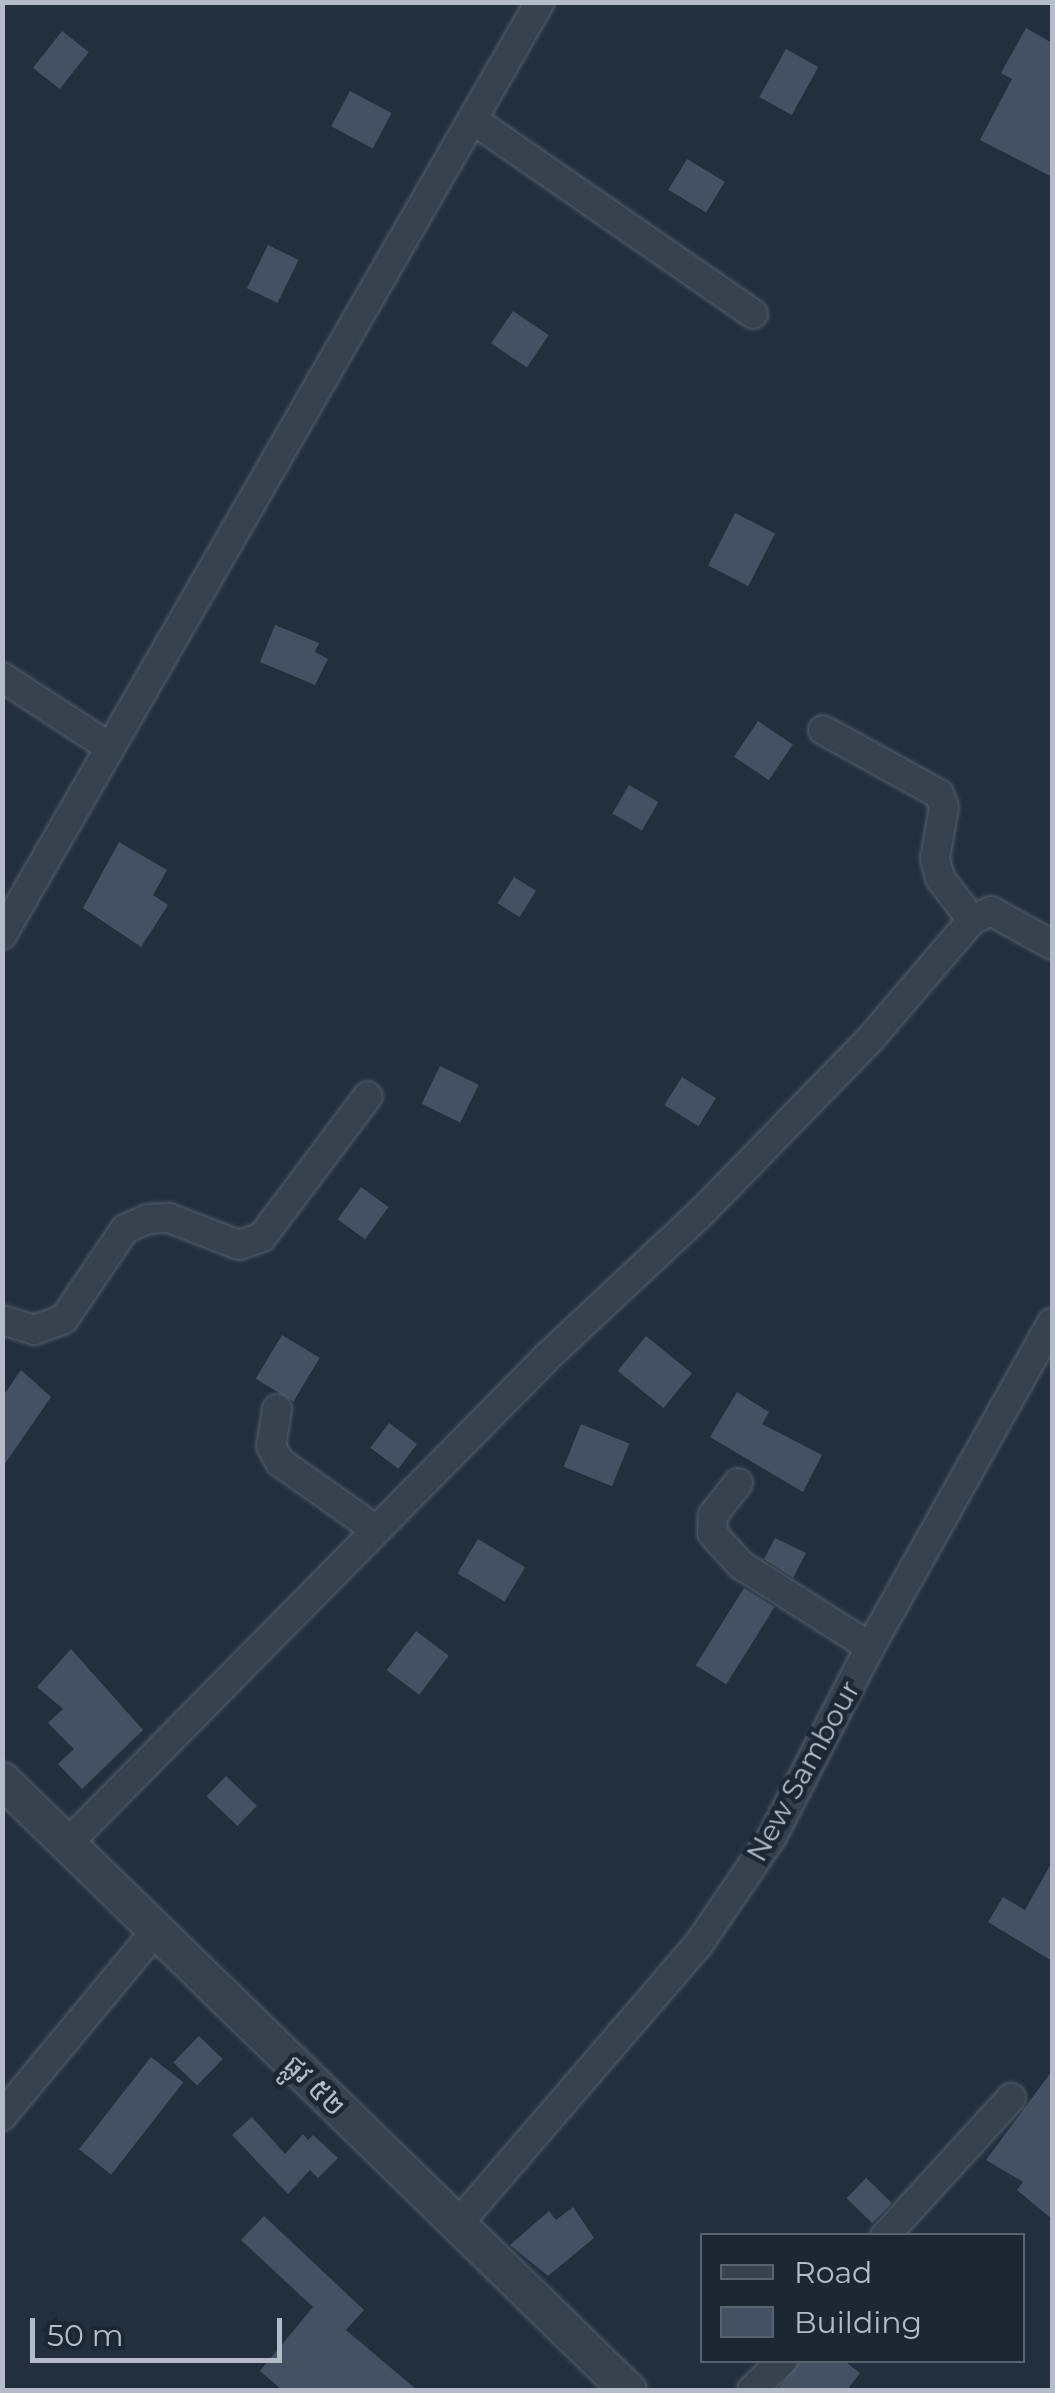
<!DOCTYPE html>
<meta charset="utf-8">
<style>
body{margin:0}
#map{position:relative;width:1055px;height:2393px;overflow:hidden;background:#242f3e;font-family:Montserrat,"Noto Sans Khmer",sans-serif}
div>[style]{position:absolute}
.building>*{inset:0;background:#455162;transform-origin:0 0}
.roads{filter:drop-shadow(0 0 2px #565f6c) drop-shadow(0 0 2px #565f6c)}
.minor>*{height:28px;margin:-14px;padding:0 14px;transform-origin:14px;border-radius:14px;background:#38414e}
.tertiary>*{height:35px;margin:-17.5px;padding:0 17.5px;transform-origin:17.5px;border-radius:17.5px;background:#38414e}
span{translate:-50% -50%;white-space:nowrap;text-align:center;line-height:1.15;-webkit-text-stroke:9px #1d2633;paint-order:stroke}
.street-label{font-size:28px;color:#b4bcc9}
.frame{position:absolute;inset:0;border:5px solid #b4bcc9;pointer-events:none}
.legend{position:absolute;left:700px;top:2233px;width:325px;height:130px;box-sizing:border-box;background:#1d2633;border:2px solid #59626f;margin:0;padding:12px 18px;list-style:none;font-size:30px;color:#b4bcc9}
.legend li{display:flex;align-items:center;gap:20px;height:50px}
.legend b{width:50px;border:2px solid #59626f}
.scale{position:absolute;left:30px;top:2318px;width:252px;height:45px;box-sizing:border-box;border:5px solid #b4bcc9;border-top:0;padding-left:12px;font-size:30px;line-height:35px;white-space:nowrap;color:#b4bcc9;-webkit-text-stroke:8px #1d2633;paint-order:stroke}
</style>
<div id="map">
<div class="building">
<div style="clip-path:polygon(1026px 28px,1052px 43px,1052px 177px,980px 140px,1012px 79px,1001px 73px)"></div>
<div style="left:62px;top:31px;width:34px;height:47px;rotate:38deg"></div>
<div style="left:786px;top:49px;width:37px;height:55px;rotate:29deg"></div>
<div style="left:350px;top:91px;width:47px;height:40px;rotate:28deg"></div>
<div style="left:687px;top:159px;width:44px;height:36px;rotate:31deg"></div>
<div style="left:268px;top:245px;width:34px;height:48px;rotate:26deg"></div>
<div style="left:513px;top:311px;width:43px;height:39px;rotate:34deg"></div>
<div style="left:735px;top:513px;width:45px;height:59px;rotate:27deg"></div>
<div style="clip-path:polygon(275px 625px,319px 643px,315px 652px,328px 659px,315px 685px,260px 662px)"></div>
<div style="left:758px;top:721px;width:42px;height:43px;rotate:34deg"></div>
<div style="left:629px;top:785px;width:34px;height:33px;rotate:30deg"></div>
<div style="clip-path:polygon(119px 842px,167px 870px,153px 895px,168px 905px,141px 947px,83px 908px)"></div>
<div style="left:514px;top:877px;width:26px;height:31px;rotate:32deg"></div>
<div style="left:440px;top:1066px;width:43px;height:42px;rotate:26deg"></div>
<div style="left:682px;top:1077px;width:40px;height:33px;rotate:32deg"></div>
<div style="left:361px;top:1187px;width:34px;height:40px;rotate:36deg"></div>
<div style="left:282px;top:1335px;width:44px;height:51px;rotate:31deg"></div>
<div style="left:646px;top:1336px;width:59px;height:45px;rotate:39deg"></div>
<div style="clip-path:polygon(21px 1370px,51px 1397px,2px 1468px,3px 1396px)"></div>
<div style="clip-path:polygon(737px 1392px,769px 1412px,762px 1424px,822px 1455px,803px 1492px,710px 1437px)"></div>
<div style="left:389px;top:1423px;width:35px;height:31px;rotate:37deg"></div>
<div style="left:581px;top:1424px;width:52px;height:46px;rotate:22deg"></div>
<div style="clip-path:polygon(775px 1538px,806px 1553px,793px 1578px,764px 1559px)"></div>
<div style="left:478px;top:1539px;width:55px;height:40px;rotate:31deg"></div>
<div style="left:744px;top:1588px;width:36px;height:91px;rotate:32deg"></div>
<div style="left:416px;top:1631px;width:41px;height:49px;rotate:37deg"></div>
<div style="clip-path:polygon(71px 1649px,143px 1730px,82px 1789px,58px 1764px,74px 1749px,48px 1723px,63px 1709px,37px 1687px)"></div>
<div style="left:226px;top:1776px;width:43px;height:28px;rotate:44deg"></div>
<div style="clip-path:polygon(1052px 1862px,1052px 1961px,988px 1922px,1003px 1897px,1025px 1910px)"></div>
<div style="left:199px;top:2036px;width:33px;height:37px;rotate:44deg"></div>
<div style="left:151px;top:2057px;width:41px;height:117px;rotate:38deg"></div>
<div style="clip-path:polygon(1052px 2071px,1052px 2219px,1017px 2190px,1023px 2182px,986px 2160px)"></div>
<div style="clip-path:polygon(252px 2117px,285px 2154px,303px 2134px,308px 2140px,313px 2135px,338px 2158px,318px 2178px,310px 2170px,288px 2194px,232px 2135px)"></div>
<div style="left:866px;top:2178px;width:36px;height:28px;rotate:44deg"></div>
<div style="clip-path:polygon(573px 2207px,594px 2238px,548px 2276px,510px 2245px,549px 2211px,556px 2220px)"></div>
<div style="clip-path:polygon(264px 2216px,364px 2310px,346px 2330px,417px 2390px,282px 2390px,260px 2371px,313px 2307px,241px 2240px)"></div>
<div style="clip-path:polygon(800px 2360px,843px 2360px,860px 2373px,847px 2390px,777px 2390px)"></div>
</div>
<div class="roads">
<div class="minor">
<div style="left:476px;top:122px;width:337px;rotate:34.7deg"></div>
<div style="left:2px;top:677px;width:128px;rotate:33.2deg"></div>
<div style="left:823px;top:730px;width:132px;rotate:28.9deg"></div>
<div style="left:939px;top:794px;width:14px;rotate:69deg"></div>
<div style="left:944px;top:807px;width:53px;rotate:99.8deg"></div>
<div style="left:935px;top:859px;width:20px;rotate:75deg"></div>
<div style="left:940px;top:878px;width:53px;rotate:52.7deg"></div>
<div style="left:2px;top:935px;width:1077px;rotate:-60.03deg"></div>
<div style="left:2px;top:1320px;width:34px;rotate:17deg"></div>
<div style="left:34px;top:1330px;width:32px;rotate:-20deg"></div>
<div style="left:64px;top:1319px;width:109px;rotate:-55.9deg"></div>
<div style="left:125px;top:1229px;width:24px;rotate:-24deg"></div>
<div style="left:147px;top:1219px;width:22px;rotate:-3deg"></div>
<div style="left:169px;top:1218px;width:75px;rotate:21.1deg"></div>
<div style="left:239px;top:1245px;width:24px;rotate:-19deg"></div>
<div style="left:262px;top:1237px;width:176px;rotate:-53.1deg"></div>
<div style="left:277px;top:1409px;width:37px;rotate:99deg"></div>
<div style="left:271px;top:1446px;width:18px;rotate:61deg"></div>
<div style="left:280px;top:1462px;width:118px;rotate:35.3deg"></div>
<div style="left:738px;top:1483px;width:41px;rotate:128deg"></div>
<div style="left:713px;top:1515px;width:18px;rotate:93deg"></div>
<div style="left:712px;top:1533px;width:43px;rotate:47.8deg"></div>
<div style="left:741px;top:1565px;width:153px;rotate:32.4deg"></div>
<div style="left:67px;top:1844px;width:684px;rotate:-45.41deg"></div>
<div style="left:547px;top:1357px;width:208px;rotate:-43.1deg"></div>
<div style="left:699px;top:1215px;width:248px;rotate:-45.8deg"></div>
<div style="left:872px;top:1037px;width:154px;rotate:-49.5deg"></div>
<div style="left:972px;top:920px;width:21px;rotate:-25deg"></div>
<div style="left:991px;top:911px;width:70px;rotate:29.1deg"></div>
<div style="left:2px;top:2116px;width:243px;rotate:-50.3deg"></div>
<div style="left:457px;top:2225px;width:369px;rotate:-49.3deg"></div>
<div style="left:698px;top:1945px;width:133px;rotate:-55.7deg"></div>
<div style="left:773px;top:1835px;width:212px;rotate:-62.7deg"></div>
<div style="left:870px;top:1647px;width:372px;rotate:-60.7deg"></div>
<div style="left:885px;top:2236px;width:187px;rotate:-47.6deg"></div>
<div style="left:752px;top:2390px;width:43px;rotate:-44.1deg"></div>
</div>
<div class="tertiary">
<div style="left:2px;top:1780px;width:874px;rotate:44.26deg"></div>
</div>
</div>
<div class="street-label">
<span style="left:803px;top:1771px;rotate:-61deg">New Sambour</span>
<span style="left:315px;top:2085px;rotate:45deg">ផ្លូវ ៥២</span>
</div>
<div class="frame"></div>
<ul class="legend">
<li><b style="height:12px;background:#38414e"></b>Road</li>
<li><b style="height:28px;background:#455162"></b>Building</li>
</ul>
<div class="scale">50 m</div>
</div>
